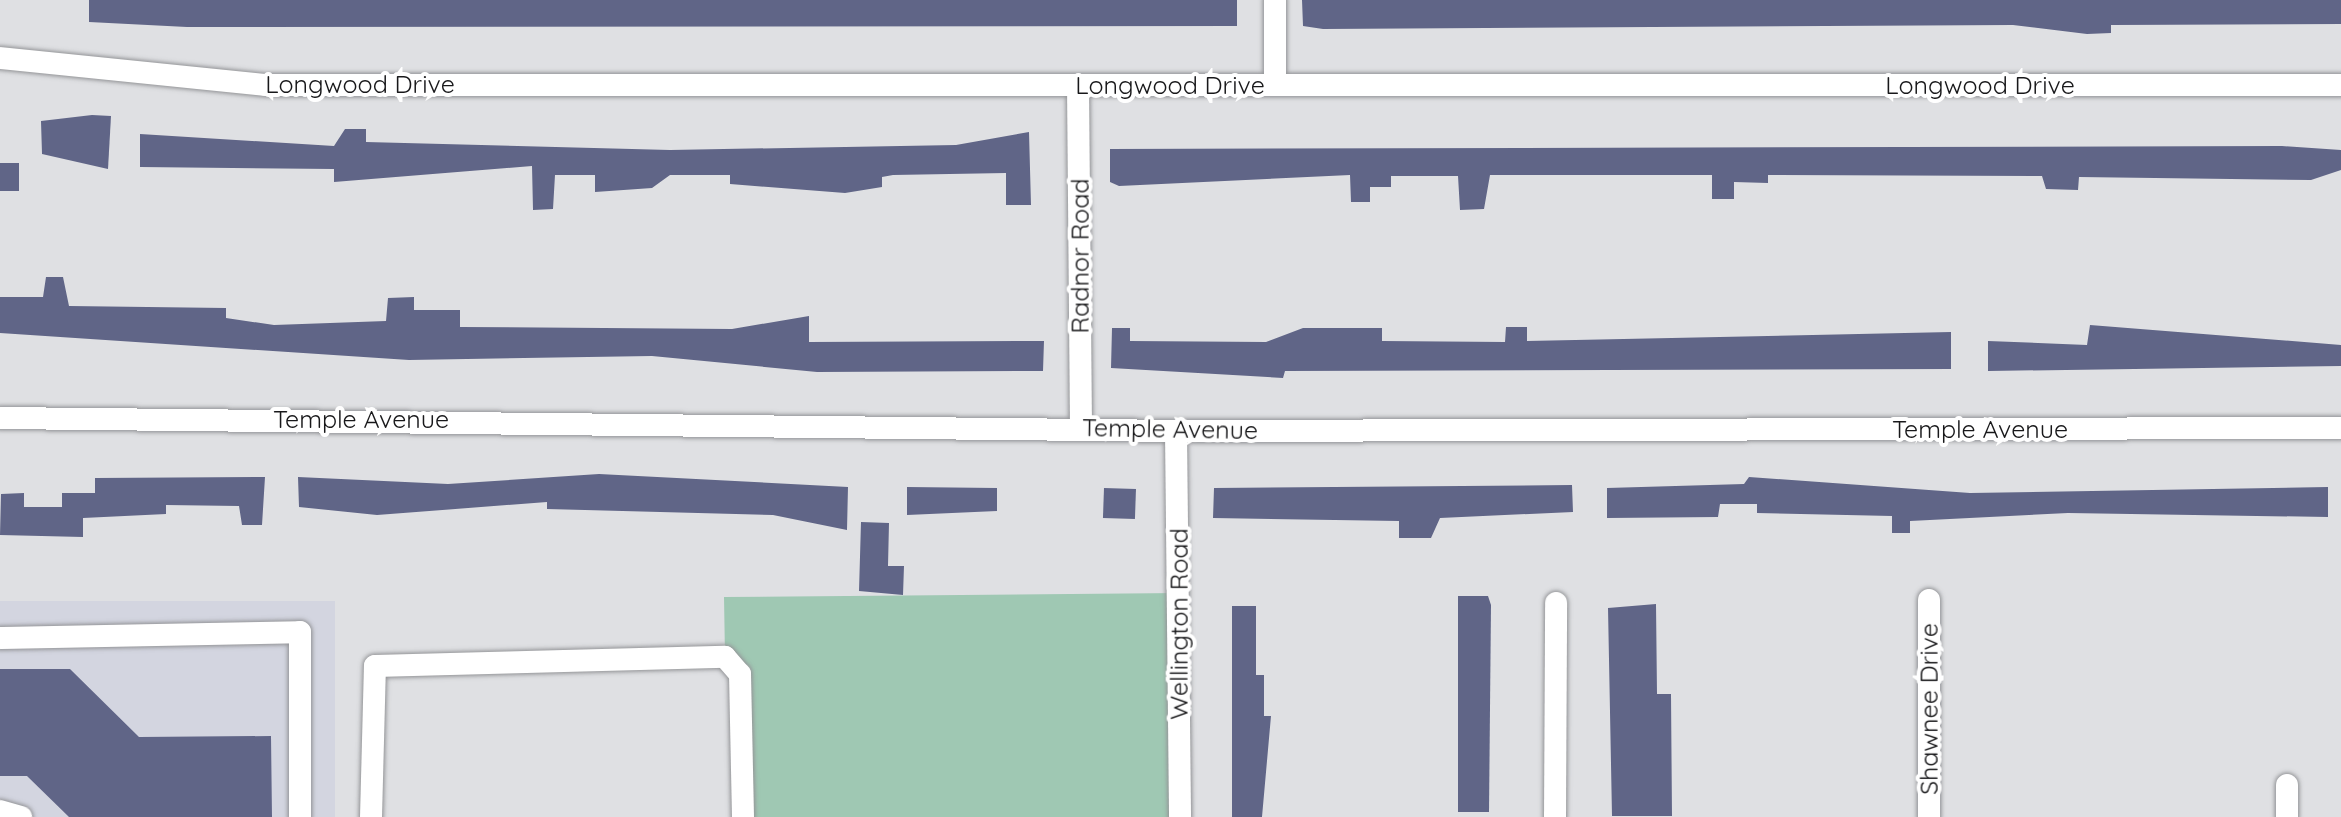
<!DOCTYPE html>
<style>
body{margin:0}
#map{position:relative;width:2341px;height:817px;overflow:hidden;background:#dfe0e3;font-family:Quicksand,sans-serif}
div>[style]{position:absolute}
.built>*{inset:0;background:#d3d5e0;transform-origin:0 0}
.green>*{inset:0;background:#9fc8b3}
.building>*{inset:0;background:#606587;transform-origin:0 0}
.roads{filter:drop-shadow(0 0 2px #949598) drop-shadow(0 0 2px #949598)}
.minor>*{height:22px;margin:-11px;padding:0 11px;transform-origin:11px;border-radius:11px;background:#fff}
span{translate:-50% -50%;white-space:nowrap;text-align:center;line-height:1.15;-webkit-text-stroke:8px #fff;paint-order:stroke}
.street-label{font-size:25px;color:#18181a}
</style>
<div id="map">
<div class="built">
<div style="left:335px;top:601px;width:216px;height:335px;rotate:90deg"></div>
</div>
<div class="green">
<div style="clip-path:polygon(1180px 593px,1180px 817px,743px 817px,740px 674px,725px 657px,724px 597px)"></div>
</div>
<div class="building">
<div style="clip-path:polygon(89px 0,1237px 0,1237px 26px,187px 27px,89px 22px)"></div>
<div style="clip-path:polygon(1302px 0,2341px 0,2341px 24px,2111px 25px,2111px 33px,2087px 34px,2013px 25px,1323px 29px,1303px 26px)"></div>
<div style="clip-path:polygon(92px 115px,111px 116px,108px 169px,42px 154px,41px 121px)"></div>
<div style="clip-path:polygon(345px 129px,366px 129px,366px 142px,670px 150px,956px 145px,1029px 132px,1031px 205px,1006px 205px,1006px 173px,893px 175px,882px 177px,882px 187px,845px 193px,730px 184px,730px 175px,670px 175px,652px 188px,595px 192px,595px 175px,555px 175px,553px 209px,533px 210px,532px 166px,334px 182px,334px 169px,140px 167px,140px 134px,334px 146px)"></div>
<div style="clip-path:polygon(1110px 149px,2282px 146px,2341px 150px,2341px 170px,2311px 180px,2079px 177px,2078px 190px,2046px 189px,2042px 176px,1768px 175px,1768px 183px,1734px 182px,1734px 199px,1712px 199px,1712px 175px,1490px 175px,1484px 209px,1460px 210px,1458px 176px,1391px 176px,1391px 187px,1370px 187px,1370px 202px,1351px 202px,1350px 175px,1119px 186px,1110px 182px)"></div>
<div style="left:0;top:163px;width:19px;height:28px"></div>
<div style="clip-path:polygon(46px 277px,63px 277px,69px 306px,226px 308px,226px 318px,274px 325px,386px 321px,388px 298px,414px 297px,414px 310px,460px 310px,460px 327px,732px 329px,809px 316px,809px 342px,1044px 341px,1043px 371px,817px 372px,652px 356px,409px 360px,0 333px,0 297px,43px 297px)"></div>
<div style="clip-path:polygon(2090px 325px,2341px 345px,2341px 366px,1988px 371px,1988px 341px,2087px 345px)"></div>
<div style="clip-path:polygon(1506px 327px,1527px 327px,1527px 341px,1951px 332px,1951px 369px,1285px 371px,1283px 378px,1111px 368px,1112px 328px,1130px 328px,1130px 341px,1266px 342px,1303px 328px,1382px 328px,1382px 341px,1505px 342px)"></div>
<div style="clip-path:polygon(599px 474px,848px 487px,847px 530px,773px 515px,547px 509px,547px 502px,377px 515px,299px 507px,298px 477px,448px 484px)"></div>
<div style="clip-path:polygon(265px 477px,262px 525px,242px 525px,239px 506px,166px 505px,166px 514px,83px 518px,83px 537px,0 535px,1px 494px,24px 493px,24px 507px,62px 507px,62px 493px,95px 493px,95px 478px)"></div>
<div style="clip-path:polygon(1749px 477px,1970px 493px,2328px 487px,2328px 517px,2068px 513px,1910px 521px,1910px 533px,1892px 533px,1892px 516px,1757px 513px,1757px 504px,1720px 504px,1718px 517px,1607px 518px,1607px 488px,1744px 484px)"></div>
<div style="clip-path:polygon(1572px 485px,1573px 512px,1440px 518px,1431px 538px,1399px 538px,1399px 521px,1213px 518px,1214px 488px)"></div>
<div style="clip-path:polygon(907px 487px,997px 488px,997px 511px,907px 515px)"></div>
<div style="left:1104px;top:488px;width:32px;height:30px;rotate:2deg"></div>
<div style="clip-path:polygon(861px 522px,889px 523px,888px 566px,904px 566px,903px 595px,859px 591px)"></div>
<div style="clip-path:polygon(1458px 596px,1488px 596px,1491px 605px,1489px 812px,1458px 812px)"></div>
<div style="clip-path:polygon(1656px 604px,1657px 694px,1671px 694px,1672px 816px,1612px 816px,1608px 608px)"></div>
<div style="clip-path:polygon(1232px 606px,1256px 606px,1256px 675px,1264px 675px,1264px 716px,1271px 716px,1262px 817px,1232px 817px)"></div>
<div style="clip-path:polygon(0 669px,70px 669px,139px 737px,271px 736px,272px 817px,69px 817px,27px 776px,0 776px)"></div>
</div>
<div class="roads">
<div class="minor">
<div style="left:1275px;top:0;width:84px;rotate:90deg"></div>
<div style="left:0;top:58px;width:267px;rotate:5.8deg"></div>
<div style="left:266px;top:85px;width:2075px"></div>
<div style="left:1078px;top:85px;width:342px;rotate:89.5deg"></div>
<div style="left:0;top:418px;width:1176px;rotate:0.63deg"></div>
<div style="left:1176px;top:431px;width:1165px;rotate:-0.15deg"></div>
<div style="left:1176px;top:431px;width:386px;rotate:89.4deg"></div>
<div style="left:0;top:638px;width:300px;rotate:-1.1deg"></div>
<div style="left:300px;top:632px;width:185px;rotate:90deg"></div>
<div style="left:2287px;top:785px;width:32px;rotate:90deg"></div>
<div style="left:0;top:811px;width:22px;rotate:16deg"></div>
<div style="left:371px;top:817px;width:151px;rotate:-88.5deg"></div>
<div style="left:375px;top:666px;width:350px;rotate:-1.5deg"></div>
<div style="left:725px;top:657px;width:23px;rotate:49deg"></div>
<div style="left:740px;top:674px;width:143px;rotate:88.8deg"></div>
<div style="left:1555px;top:817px;width:214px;rotate:-89.7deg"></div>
<div style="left:1929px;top:817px;width:217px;rotate:-90deg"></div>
</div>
</div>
<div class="street-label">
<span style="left:360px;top:84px">Longwood Drive</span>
<span style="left:1170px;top:85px">Longwood Drive</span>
<span style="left:1980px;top:85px">Longwood Drive</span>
<span style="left:1080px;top:256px;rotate:-90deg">Radnor Road</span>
<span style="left:361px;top:419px">Temple Avenue</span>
<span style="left:1170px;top:429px;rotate:1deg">Temple Avenue</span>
<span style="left:1980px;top:429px">Temple Avenue</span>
<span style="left:1179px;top:624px;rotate:-90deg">Wellington Road</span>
<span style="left:1929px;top:709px;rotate:-90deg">Shawnee Drive</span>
</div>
</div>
